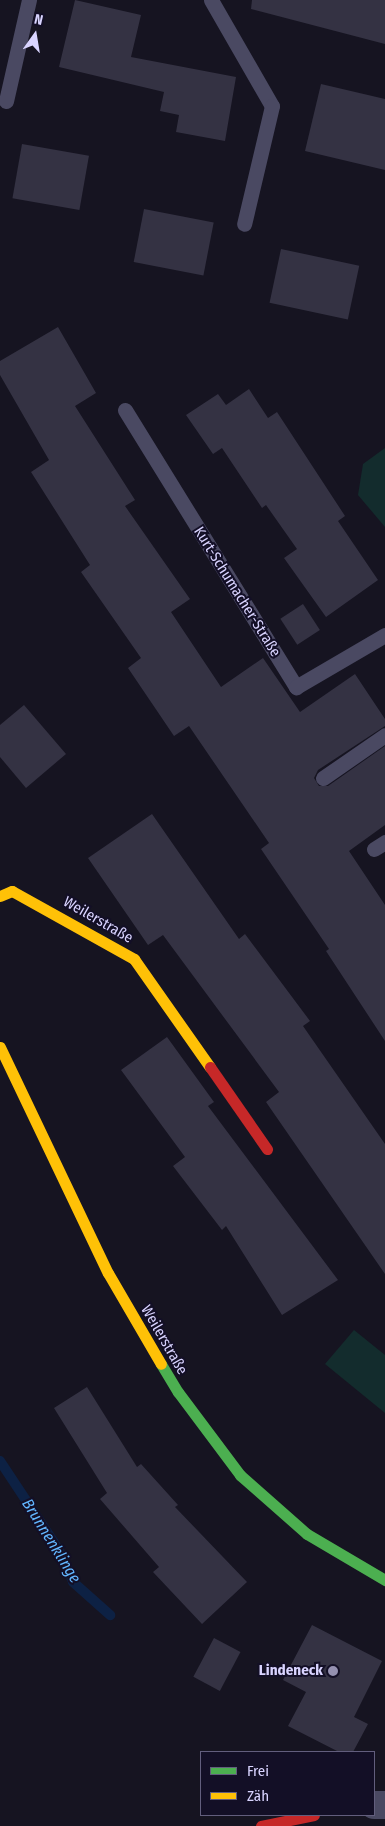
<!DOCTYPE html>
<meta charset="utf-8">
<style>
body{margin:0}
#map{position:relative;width:385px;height:1826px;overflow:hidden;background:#161421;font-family:"Fira Sans Condensed",sans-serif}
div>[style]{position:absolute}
.green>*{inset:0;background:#132c2d}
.stream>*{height:10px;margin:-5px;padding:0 5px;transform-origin:5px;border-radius:5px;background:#0d2144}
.building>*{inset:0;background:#343243;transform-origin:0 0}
.lane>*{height:15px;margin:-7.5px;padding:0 7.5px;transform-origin:7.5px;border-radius:7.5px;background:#4a4962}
.street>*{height:28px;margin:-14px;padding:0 14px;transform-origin:14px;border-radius:14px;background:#4a4962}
.fast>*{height:11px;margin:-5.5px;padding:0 5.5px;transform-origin:5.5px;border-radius:5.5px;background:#4caf50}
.slow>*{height:11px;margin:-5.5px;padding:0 5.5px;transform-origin:5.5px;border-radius:5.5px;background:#ffc107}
.jam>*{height:11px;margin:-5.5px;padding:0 5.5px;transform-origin:5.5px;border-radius:5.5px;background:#c62828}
.dots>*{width:14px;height:14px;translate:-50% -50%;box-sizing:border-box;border:2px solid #130f26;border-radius:50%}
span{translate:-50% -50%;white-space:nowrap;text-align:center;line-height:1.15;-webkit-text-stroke:4px #130f26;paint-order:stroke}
.street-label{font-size:15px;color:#d9d4ff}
.poi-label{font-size:15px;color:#d9d4ff;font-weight:700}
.right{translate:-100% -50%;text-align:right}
.water-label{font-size:16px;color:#62b6ff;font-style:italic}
.legend{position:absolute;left:200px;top:1751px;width:175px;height:65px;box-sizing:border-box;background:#130f26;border:1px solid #625e7d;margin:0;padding:6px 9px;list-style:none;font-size:15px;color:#d9d4ff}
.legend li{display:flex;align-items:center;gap:10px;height:25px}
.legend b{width:25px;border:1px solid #625e7d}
.north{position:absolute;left:10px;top:10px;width:50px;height:50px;-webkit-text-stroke:4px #130f26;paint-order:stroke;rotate:13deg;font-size:14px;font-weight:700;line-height:20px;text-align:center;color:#d9d4ff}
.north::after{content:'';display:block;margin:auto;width:18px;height:22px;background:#d9d4ff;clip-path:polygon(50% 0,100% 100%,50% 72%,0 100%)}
</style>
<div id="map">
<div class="green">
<div style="clip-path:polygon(385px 448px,385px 527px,358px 495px,363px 464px)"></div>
<div style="clip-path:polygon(354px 1330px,385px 1355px,385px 1413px,325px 1364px)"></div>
</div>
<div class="stream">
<div style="left:0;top:1461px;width:107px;rotate:56.5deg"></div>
<div style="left:59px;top:1550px;width:35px;rotate:66deg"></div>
<div style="left:73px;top:1582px;width:50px;rotate:41.7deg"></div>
</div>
<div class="building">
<div style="clip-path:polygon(75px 0,141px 15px,131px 57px,236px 77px,225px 141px,176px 132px,179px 115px,160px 111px,164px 92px,59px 67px)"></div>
<div style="clip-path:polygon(252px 0,385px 0,385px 44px,251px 9px)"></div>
<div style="clip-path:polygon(321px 84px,385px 99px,385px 170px,305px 151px)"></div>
<div style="left:22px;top:144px;width:68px;height:55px;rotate:10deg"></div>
<div style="left:144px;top:209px;width:71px;height:54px;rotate:11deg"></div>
<div style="left:281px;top:249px;width:80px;height:55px;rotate:12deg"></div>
<div style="clip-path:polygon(58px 327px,96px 393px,75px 406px,135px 500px,125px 506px,190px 599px,171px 612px,221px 687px,263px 658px,300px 712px,355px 674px,385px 719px,385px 726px,318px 770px,314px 778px,319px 786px,328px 786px,385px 746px,385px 825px,349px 851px,385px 905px,385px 1041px,326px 951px,329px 949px,261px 849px,269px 843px,189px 726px,174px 736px,128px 668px,141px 658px,81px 572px,90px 565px,31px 472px,49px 460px,0 375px,0 361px)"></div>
<div style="clip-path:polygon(249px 389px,268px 418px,277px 412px,345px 516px,338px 521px,378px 580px,326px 617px,284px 558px,297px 549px,266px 505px,262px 508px,222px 448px,213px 454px,186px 415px,218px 394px,226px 405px)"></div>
<div style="left:303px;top:604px;width:31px;height:27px;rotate:57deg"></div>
<div style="clip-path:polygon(24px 705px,66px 754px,26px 788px,0 757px,0 725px)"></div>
<div style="clip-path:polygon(152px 814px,239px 939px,245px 934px,310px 1021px,303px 1026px,385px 1144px,385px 1274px,266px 1102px,279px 1092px,163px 935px,148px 945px,88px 858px)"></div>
<div style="clip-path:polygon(167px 1037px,214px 1102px,208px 1106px,338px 1280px,282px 1315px,226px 1226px,222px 1230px,173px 1166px,185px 1157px,121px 1070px)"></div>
<div style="clip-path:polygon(87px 1387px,137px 1467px,141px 1464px,178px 1505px,175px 1507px,247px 1582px,202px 1624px,153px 1572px,159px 1567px,100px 1499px,107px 1493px,54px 1408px)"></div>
<div style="clip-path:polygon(312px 1625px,382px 1661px,354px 1717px,368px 1724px,353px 1752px,339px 1752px,288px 1726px,306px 1692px,283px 1680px)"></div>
<div style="left:214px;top:1638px;width:30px;height:44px;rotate:28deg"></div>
</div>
<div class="lane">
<div style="left:211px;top:0;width:122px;rotate:60.1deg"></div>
<div style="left:272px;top:106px;width:121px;rotate:103.3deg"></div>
<div style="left:6px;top:101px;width:104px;rotate:-77.2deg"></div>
<div style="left:125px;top:410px;width:326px;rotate:58.3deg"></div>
<div style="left:296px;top:687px;width:103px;rotate:-30.3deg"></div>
<div style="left:323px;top:778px;width:75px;rotate:-34.7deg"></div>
<div style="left:374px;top:849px;width:13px;rotate:-32deg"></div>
</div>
<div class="street">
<div style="left:374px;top:1805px;width:11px"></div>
</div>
<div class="fast">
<div style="left:161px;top:1364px;width:33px;rotate:59deg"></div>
<div style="left:178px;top:1392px;width:104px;rotate:53.2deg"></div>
<div style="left:240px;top:1475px;width:89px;rotate:41.4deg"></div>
<div style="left:307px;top:1534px;width:91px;rotate:30.5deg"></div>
</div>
<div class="slow">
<div style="left:0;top:896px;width:13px;rotate:-23deg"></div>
<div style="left:12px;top:891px;width:140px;rotate:29.1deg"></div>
<div style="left:134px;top:959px;width:132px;rotate:54.9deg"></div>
<div style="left:0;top:1047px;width:250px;rotate:64.5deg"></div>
<div style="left:108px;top:1273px;width:105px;rotate:59.8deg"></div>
</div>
<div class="jam">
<div style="left:210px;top:1067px;width:100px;rotate:55.2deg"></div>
<div style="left:261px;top:1826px;width:54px;rotate:-11.7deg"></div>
</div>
<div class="dots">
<div style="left:333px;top:1671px;background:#9591b1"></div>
</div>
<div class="street-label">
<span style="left:237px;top:592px;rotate:58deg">Kurt-Schumacher-Straße</span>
<span style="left:98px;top:920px;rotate:30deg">Weilerstraße</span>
<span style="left:164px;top:1340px;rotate:60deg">Weilerstraße</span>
</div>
<div class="poi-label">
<span class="right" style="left:323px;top:1671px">Lindeneck</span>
</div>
<div class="water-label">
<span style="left:51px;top:1541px;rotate:58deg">Brunnenklinge</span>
</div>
<ul class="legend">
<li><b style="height:6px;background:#4caf50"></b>Frei</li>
<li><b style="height:6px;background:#ffc107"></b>Zäh</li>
</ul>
<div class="north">N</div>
</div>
